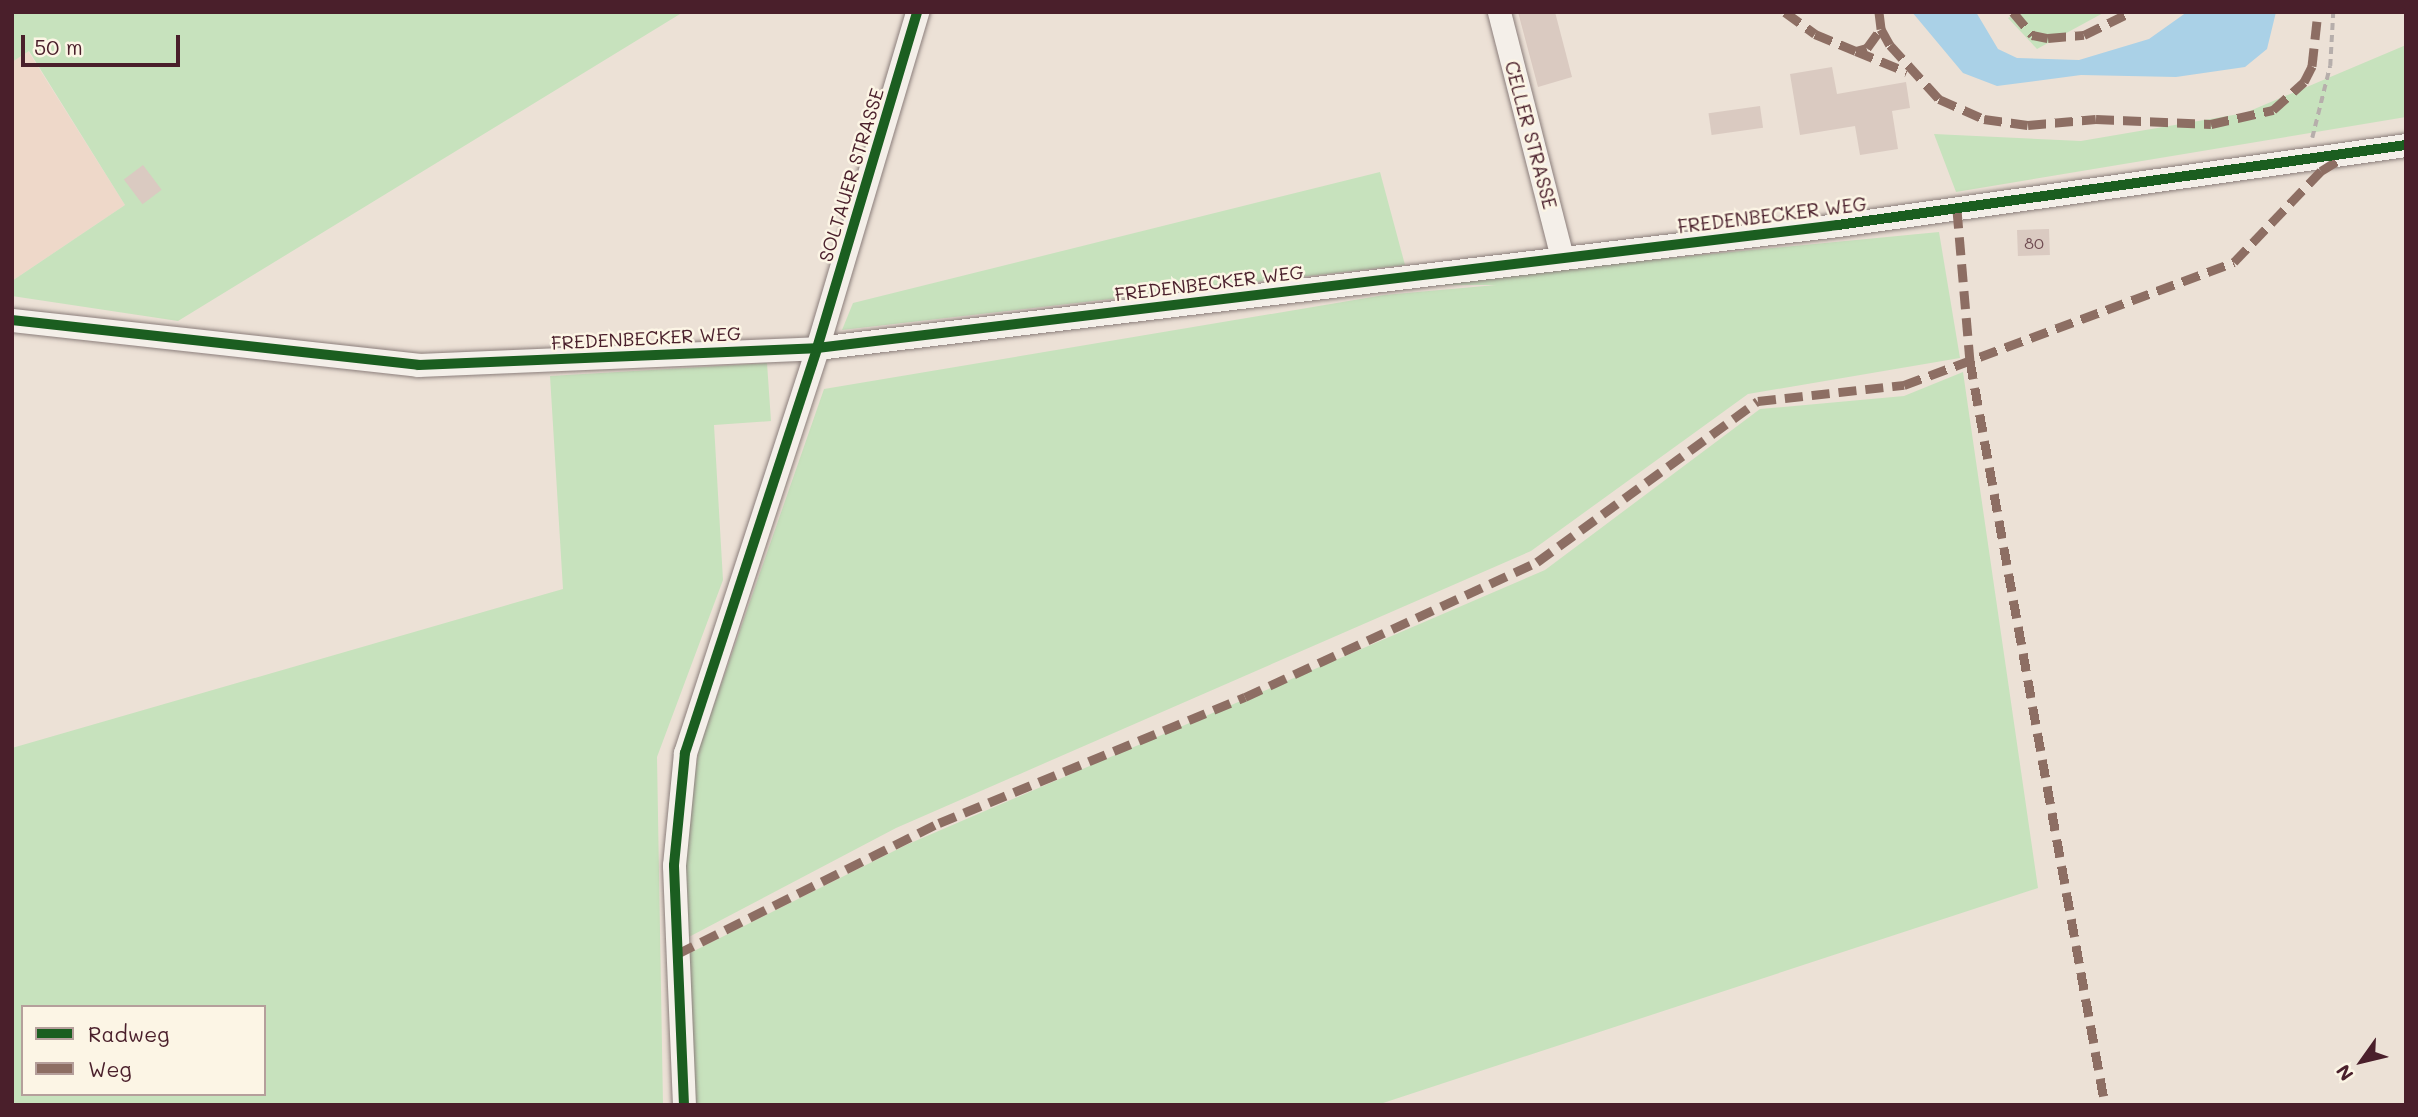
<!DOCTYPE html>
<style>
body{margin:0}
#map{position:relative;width:2418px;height:1117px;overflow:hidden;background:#ece1d6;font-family:Mali,sans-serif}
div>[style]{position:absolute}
.built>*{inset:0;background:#eed8c9}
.green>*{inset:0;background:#c7e2bd}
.water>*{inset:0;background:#aad1e7}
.building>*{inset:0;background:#dacac1;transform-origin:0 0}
.path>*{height:3.5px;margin-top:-1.75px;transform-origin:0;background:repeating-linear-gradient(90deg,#b6aeab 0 7px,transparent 0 12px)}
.roads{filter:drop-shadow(0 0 2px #8b7e7b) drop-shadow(0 0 2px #8b7e7b)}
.minor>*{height:23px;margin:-11.5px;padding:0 11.5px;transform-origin:11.5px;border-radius:11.5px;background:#f4efe9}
.quiet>*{height:9px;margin-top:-4.5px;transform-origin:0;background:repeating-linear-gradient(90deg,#8d6e63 0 18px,transparent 0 27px)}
.cycleway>*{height:10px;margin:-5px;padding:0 5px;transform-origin:5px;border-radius:5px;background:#1b5e20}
span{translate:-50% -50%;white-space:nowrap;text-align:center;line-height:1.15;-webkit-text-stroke:5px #fcf5e5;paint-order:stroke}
.number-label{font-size:16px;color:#6e4a50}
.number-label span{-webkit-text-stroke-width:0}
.street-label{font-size:19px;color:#4a1f2b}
.frame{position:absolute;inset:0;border:14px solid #4a1f2b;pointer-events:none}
.legend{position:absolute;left:21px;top:1005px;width:245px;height:91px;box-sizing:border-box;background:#fcf5e5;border:2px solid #b59f9b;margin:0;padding:9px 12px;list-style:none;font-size:21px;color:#4a1f2b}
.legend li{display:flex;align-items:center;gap:14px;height:35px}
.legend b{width:35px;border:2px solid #b59f9b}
.north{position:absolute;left:2327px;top:1026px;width:70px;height:70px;-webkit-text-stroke:5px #fcf5e5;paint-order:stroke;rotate:236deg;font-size:19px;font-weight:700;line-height:28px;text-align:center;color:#4a1f2b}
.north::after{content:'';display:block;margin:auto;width:24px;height:32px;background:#4a1f2b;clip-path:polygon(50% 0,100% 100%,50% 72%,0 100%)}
.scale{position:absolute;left:21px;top:35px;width:159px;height:32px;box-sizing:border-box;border:4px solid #4a1f2b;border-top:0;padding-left:9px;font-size:21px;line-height:24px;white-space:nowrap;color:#4a1f2b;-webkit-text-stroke:5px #fcf5e5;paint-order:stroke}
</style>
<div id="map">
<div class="built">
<div style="clip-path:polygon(28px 51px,125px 205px,12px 281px,12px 62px)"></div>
</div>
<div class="green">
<div style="clip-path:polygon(12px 12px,679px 12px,680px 14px,178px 321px,12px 296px,12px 281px,125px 205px,29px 51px,12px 62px)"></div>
<div style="clip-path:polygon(2019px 12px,2105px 12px,2037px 49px,2008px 18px)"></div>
<div style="clip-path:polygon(2406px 45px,2406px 117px,1956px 192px,1934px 134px,2081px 141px,2245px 113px)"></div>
<div style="clip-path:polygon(1380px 172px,1405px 265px,842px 330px,853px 303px)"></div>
<div style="clip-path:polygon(1939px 232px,1960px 358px,1748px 394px,1531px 551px,896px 828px,685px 939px,685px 833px,699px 748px,824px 389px,1384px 295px,1496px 285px,1388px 285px)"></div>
<div style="clip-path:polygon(evenodd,767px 363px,771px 421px,714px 425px,723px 580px,657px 757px,663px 1105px,12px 1105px,12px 748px,563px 589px,550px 376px,767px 363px,23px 1007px,264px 1007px,264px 1094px,23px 1094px,23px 1007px)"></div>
<div style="clip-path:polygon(1963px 372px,2038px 888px,1377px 1105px,693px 1105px,684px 956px,906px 845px,1545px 570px,1760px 409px,1904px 396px)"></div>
</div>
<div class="water">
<div style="clip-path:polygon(1912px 12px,1976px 12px,1998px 49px,2017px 58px,2079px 60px,2149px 39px,2187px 12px,2276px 12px,2267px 49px,2245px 67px,2176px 77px,2081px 75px,1997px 86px,1963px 73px)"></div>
</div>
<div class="building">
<div style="clip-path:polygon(1518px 12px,1555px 12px,1572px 77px,1538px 87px)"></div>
<div style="clip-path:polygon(1832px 67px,1837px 94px,1906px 82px,1910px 108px,1892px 111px,1898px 149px,1860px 155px,1855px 126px,1800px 135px,1790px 74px)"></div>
<div style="left:1760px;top:106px;width:22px;height:52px;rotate:82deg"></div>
<div style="left:143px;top:165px;width:31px;height:24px;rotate:53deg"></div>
<div style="left:2049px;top:229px;width:26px;height:32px;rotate:88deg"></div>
</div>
<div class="path">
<div style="left:2312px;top:138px;width:74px;rotate:-76deg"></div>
<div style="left:2330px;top:66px;width:54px;rotate:-86.8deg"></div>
</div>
<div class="roads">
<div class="minor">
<div style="left:1499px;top:12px;width:253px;rotate:75.6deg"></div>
<div style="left:12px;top:320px;width:408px;rotate:6.3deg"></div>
<div style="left:418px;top:365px;width:399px;rotate:-2.4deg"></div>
<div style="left:817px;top:348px;width:1028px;rotate:-6.87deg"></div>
<div style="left:1838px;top:225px;width:574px;rotate:-8.02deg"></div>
<div style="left:684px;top:1105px;width:240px;rotate:-92.4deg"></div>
<div style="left:674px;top:865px;width:113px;rotate:-84.4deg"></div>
<div style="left:685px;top:753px;width:426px;rotate:-71.9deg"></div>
<div style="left:817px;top:348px;width:351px;rotate:-73.4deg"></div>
</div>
</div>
<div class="quiet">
<div style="left:1785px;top:12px;width:37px;rotate:36deg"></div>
<div style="left:1815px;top:34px;width:44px;rotate:22.5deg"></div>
<div style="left:1856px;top:51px;width:11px;rotate:-15deg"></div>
<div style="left:1867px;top:48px;width:24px;rotate:-54deg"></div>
<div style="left:1879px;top:12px;width:17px;rotate:83deg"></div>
<div style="left:1881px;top:29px;width:18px;rotate:61deg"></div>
<div style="left:1890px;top:45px;width:73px;rotate:47.8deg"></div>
<div style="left:1939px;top:99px;width:49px;rotate:24deg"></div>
<div style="left:1984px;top:119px;width:44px;rotate:7.8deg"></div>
<div style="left:2028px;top:125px;width:68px;rotate:-5deg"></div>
<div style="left:2096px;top:119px;width:115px;rotate:2.5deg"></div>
<div style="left:2211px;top:124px;width:64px;rotate:-12.7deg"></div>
<div style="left:2273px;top:110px;width:42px;rotate:-42.1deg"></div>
<div style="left:2304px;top:82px;width:18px;rotate:-63deg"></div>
<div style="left:2312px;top:66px;width:54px;rotate:-83.7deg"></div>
<div style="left:2013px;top:12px;width:30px;rotate:50deg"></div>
<div style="left:2032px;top:35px;width:16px;rotate:11deg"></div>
<div style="left:2048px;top:38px;width:36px;rotate:-5deg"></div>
<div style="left:2084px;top:35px;width:52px;rotate:-26.1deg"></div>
<div style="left:1856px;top:51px;width:55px;rotate:22.4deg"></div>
<div style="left:1957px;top:210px;width:152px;rotate:85.1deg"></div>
<div style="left:1970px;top:361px;width:756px;rotate:79.72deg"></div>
<div style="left:677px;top:954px;width:293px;rotate:-26.6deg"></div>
<div style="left:939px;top:823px;width:331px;rotate:-22.4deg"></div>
<div style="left:1245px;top:697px;width:322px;rotate:-24.8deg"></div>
<div style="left:1537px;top:562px;width:273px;rotate:-36.1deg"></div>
<div style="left:1758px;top:401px;width:147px;rotate:-6.3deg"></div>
<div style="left:1904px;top:385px;width:352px;rotate:-20.4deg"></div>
<div style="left:2234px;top:262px;width:126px;rotate:-46.3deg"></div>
<div style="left:2321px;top:171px;width:22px;rotate:-32deg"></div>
</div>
<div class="cycleway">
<div style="left:12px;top:320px;width:408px;rotate:6.3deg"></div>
<div style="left:418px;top:365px;width:399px;rotate:-2.4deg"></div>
<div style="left:817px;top:348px;width:1028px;rotate:-6.87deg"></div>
<div style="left:1838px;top:225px;width:574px;rotate:-8.02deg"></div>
<div style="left:684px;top:1105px;width:240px;rotate:-92.4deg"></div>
<div style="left:674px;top:865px;width:113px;rotate:-84.4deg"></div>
<div style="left:685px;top:753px;width:426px;rotate:-71.9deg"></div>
<div style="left:817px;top:348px;width:351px;rotate:-73.4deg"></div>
</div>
<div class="number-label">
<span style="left:2034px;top:243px">80</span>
</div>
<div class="street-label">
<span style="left:1531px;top:135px;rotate:75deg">CELLER STRASSE</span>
<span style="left:851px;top:175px;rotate:-73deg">SOLTAUER STRASSE</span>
<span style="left:1772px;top:215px;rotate:-7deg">FREDENBECKER WEG</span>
<span style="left:1209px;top:283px;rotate:-7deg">FREDENBECKER WEG</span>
<span style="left:646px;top:338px;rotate:-3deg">FREDENBECKER WEG</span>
</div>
<div class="frame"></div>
<ul class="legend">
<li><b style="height:9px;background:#1b5e20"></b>Radweg</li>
<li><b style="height:9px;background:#8d6e63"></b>Weg</li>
</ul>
<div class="north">N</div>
<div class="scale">50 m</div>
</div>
